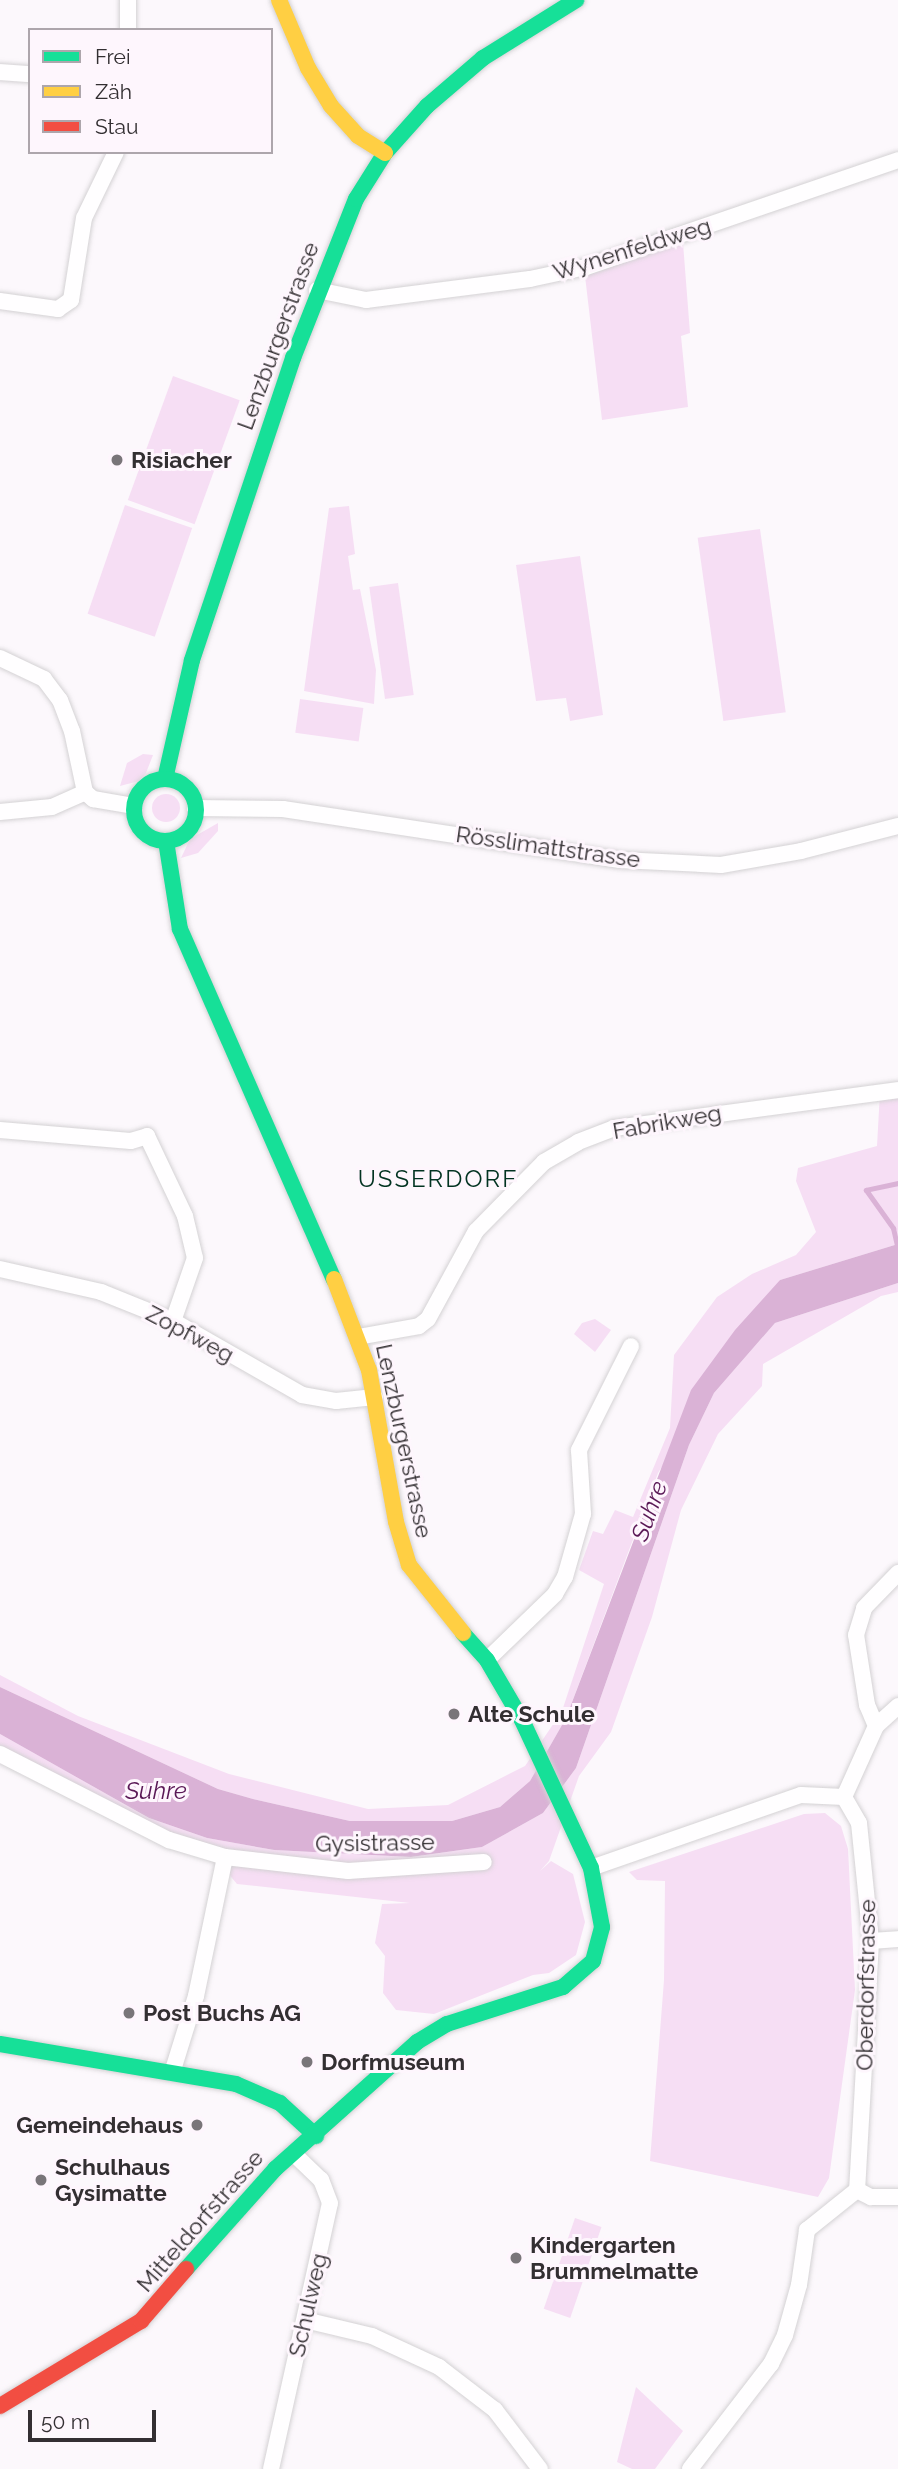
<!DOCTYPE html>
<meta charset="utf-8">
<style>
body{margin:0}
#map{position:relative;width:898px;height:2469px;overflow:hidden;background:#fcf8fc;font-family:Raleway,sans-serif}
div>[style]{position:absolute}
.green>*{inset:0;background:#f6def4;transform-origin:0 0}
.round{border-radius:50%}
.water>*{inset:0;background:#dab2d6}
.stream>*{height:5px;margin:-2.5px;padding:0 2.5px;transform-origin:2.5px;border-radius:2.5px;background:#dab2d6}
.roads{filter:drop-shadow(0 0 2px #d4d2d4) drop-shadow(0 0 2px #d4d2d4)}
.street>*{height:16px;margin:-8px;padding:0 8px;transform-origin:8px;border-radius:8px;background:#fffeff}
.fast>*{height:16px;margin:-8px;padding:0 8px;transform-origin:8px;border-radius:8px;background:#16e098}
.fast>.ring{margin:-8px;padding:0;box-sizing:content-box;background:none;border:16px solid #16e098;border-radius:50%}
.slow>*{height:16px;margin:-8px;padding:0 8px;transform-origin:8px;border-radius:8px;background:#ffcf43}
.jam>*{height:16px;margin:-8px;padding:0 8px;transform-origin:8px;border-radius:8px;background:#f24e42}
.dots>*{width:19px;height:19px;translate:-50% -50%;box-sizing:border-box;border:4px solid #fef6fd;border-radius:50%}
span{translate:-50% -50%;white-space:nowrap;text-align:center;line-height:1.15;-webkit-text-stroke:6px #fef6fd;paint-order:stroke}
.street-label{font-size:23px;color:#332f32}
.poi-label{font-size:23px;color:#332f32;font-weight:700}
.left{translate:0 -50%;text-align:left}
.right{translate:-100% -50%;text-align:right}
.neighbourhood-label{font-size:24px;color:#023321;letter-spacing:2px}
.water-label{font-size:24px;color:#5a1856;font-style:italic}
.legend{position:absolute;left:28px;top:28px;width:245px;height:126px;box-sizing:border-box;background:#fef6fd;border:2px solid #ada6ac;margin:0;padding:9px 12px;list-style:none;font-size:21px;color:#332f32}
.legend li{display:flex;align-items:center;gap:14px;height:35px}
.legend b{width:35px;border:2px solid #ada6ac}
.scale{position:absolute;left:28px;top:2410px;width:128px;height:32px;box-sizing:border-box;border:4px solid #332f32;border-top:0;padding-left:9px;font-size:21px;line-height:24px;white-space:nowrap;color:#332f32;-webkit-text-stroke:5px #fef6fd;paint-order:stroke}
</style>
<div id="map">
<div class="green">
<div style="clip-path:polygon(683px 243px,690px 333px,681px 336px,688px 407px,602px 420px,585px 276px)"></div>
<div style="left:173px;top:376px;width:71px;height:132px;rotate:20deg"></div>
<div style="left:125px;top:505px;width:71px;height:115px;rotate:19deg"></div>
<div style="clip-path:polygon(349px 506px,355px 554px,348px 556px,353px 590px,360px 589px,376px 670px,374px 704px,304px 691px,329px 508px)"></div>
<div style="left:760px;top:529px;width:185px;height:63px;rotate:82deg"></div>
<div style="clip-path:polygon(580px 556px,603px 715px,570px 721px,566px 698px,536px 701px,516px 565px)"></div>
<div style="left:398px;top:583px;width:113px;height:29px;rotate:82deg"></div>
<div style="left:300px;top:699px;width:64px;height:34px;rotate:8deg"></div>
<div style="clip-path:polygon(143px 754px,153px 755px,146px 773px,139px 781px,120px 786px,127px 763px)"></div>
<div class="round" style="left:152px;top:794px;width:28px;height:28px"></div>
<div style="clip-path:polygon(218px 823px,218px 831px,198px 853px,181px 858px,190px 839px)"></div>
<div style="clip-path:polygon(898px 1090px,898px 1244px,780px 1280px,658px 1473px,566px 1718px,530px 1781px,500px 1807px,452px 1821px,350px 1821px,253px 1799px,218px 1789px,0 1687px,0 1675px,78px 1716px,229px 1774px,368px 1809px,448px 1805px,525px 1766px,562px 1711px,604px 1584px,579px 1570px,593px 1531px,603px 1534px,615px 1510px,633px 1517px,670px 1428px,674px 1355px,717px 1297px,752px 1274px,796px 1255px,816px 1232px,796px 1181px,798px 1168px,877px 1146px,880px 1092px)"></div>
<div style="clip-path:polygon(898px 1283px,898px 1292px,881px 1296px,763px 1364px,762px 1386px,718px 1434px,681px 1510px,652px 1617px,611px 1732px,579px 1776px,549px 1861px,540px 1871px,551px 1861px,573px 1874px,585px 1922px,576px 1955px,549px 1973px,533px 1975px,434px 2014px,396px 2010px,383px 1993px,385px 1956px,375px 1943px,382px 1904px,410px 1903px,237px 1884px,211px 1853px,74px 1787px,0 1745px,0 1734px,149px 1818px,207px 1838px,274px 1850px,411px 1857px,482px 1847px,543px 1813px,576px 1768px,689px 1445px,714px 1393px,775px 1323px)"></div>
<div style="clip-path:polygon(595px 1319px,611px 1330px,595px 1352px,574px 1334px,582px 1323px)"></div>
<div style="clip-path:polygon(825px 1813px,841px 1826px,848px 1849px,855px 1990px,829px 2178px,818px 2197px,650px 2161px,664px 1980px,665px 1881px,637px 1880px,629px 1872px,804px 1814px)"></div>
<div style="left:575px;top:2218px;width:28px;height:96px;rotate:19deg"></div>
<div style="clip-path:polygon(636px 2387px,683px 2431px,655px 2469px,632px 2469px,617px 2462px)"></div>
</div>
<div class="water">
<div style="clip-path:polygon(898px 1244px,898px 1283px,775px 1323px,714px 1393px,689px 1445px,576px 1768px,543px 1813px,482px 1847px,411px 1857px,274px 1850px,207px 1838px,149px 1818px,0 1734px,0 1687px,218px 1789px,253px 1799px,350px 1821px,452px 1821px,500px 1807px,530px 1781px,566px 1718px,691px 1390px,735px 1330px,780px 1280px)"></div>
</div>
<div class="stream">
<div style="left:898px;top:1183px;width:33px;rotate:168deg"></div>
<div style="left:866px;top:1190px;width:47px;rotate:54.6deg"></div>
<div style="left:893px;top:1228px;width:22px;rotate:77deg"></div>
</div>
<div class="roads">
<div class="street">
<div style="left:128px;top:30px;width:30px;rotate:-90deg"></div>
<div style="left:0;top:72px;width:30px;rotate:4deg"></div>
<div style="left:317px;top:290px;width:50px;rotate:11.5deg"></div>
<div style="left:366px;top:300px;width:165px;rotate:-7.3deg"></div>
<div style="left:530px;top:279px;width:57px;rotate:-12.1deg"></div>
<div style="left:586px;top:267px;width:330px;rotate:-18.9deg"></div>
<div style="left:0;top:301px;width:59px;rotate:7.9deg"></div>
<div style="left:58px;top:309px;width:16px;rotate:-35deg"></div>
<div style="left:71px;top:300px;width:83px;rotate:-81deg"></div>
<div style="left:84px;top:218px;width:73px;rotate:-64.1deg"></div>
<div style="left:0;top:658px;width:49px;rotate:25.5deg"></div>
<div style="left:44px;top:679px;width:26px;rotate:53deg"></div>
<div style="left:60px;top:700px;width:33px;rotate:69deg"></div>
<div style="left:72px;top:731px;width:62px;rotate:78deg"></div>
<div style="left:195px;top:808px;width:88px;rotate:0.7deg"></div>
<div style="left:283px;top:809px;width:341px;rotate:8.6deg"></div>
<div style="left:620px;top:860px;width:101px;rotate:2.8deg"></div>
<div style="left:721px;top:865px;width:81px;rotate:-9.9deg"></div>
<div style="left:801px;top:851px;width:100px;rotate:-14.5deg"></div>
<div style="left:0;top:812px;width:52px;rotate:-5.5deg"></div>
<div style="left:52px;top:807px;width:36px;rotate:-24deg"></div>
<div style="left:85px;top:792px;width:11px;rotate:41deg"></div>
<div style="left:93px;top:799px;width:42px;rotate:9.7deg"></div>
<div style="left:0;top:1130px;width:131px;rotate:4.8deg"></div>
<div style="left:131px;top:1141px;width:17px;rotate:-17deg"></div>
<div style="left:147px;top:1136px;width:89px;rotate:64.6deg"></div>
<div style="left:185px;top:1216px;width:43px;rotate:76.6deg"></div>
<div style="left:195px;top:1258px;width:67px;rotate:109.2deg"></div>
<div style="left:0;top:1269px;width:104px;rotate:12.8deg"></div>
<div style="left:101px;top:1292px;width:78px;rotate:21.9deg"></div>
<div style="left:173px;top:1321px;width:149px;rotate:29.8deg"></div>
<div style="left:302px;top:1395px;width:35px;rotate:10deg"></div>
<div style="left:336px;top:1401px;width:39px;rotate:-6deg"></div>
<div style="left:358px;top:1337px;width:62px;rotate:-10.2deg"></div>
<div style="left:419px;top:1326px;width:11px;rotate:-38deg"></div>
<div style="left:428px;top:1319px;width:100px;rotate:-61.4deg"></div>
<div style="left:476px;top:1231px;width:97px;rotate:-45.4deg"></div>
<div style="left:544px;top:1162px;width:39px;rotate:-30deg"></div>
<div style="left:578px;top:1142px;width:39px;rotate:-21deg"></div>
<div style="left:614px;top:1128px;width:287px;rotate:-7.6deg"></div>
<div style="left:487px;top:1660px;width:95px;rotate:-44.1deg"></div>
<div style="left:555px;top:1594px;width:20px;rotate:-60deg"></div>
<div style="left:565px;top:1577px;width:66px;rotate:-74.1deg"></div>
<div style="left:583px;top:1514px;width:64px;rotate:-93.6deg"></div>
<div style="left:579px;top:1450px;width:116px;rotate:-63.4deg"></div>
<div style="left:876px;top:1726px;width:23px;rotate:-113deg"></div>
<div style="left:867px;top:1705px;width:71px;rotate:-98.9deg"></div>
<div style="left:856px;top:1635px;width:28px;rotate:-73deg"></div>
<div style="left:864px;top:1608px;width:49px;rotate:-45.8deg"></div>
<div style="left:0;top:1754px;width:190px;rotate:27deg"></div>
<div style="left:169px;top:1840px;width:59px;rotate:16.9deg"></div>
<div style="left:225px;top:1857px;width:124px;rotate:6.5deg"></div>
<div style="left:348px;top:1871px;width:136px;rotate:-3.8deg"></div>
<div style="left:844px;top:1797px;width:78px;rotate:-65.7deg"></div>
<div style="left:876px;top:1726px;width:30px;rotate:-42deg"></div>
<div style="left:591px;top:1868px;width:222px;rotate:-19.2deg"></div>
<div style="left:801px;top:1795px;width:43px;rotate:2.7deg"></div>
<div style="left:844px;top:1797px;width:30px;rotate:60deg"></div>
<div style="left:859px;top:1823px;width:119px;rotate:84.2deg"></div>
<div style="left:871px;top:1941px;width:249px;rotate:93.2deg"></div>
<div style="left:871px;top:1941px;width:27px;rotate:-4deg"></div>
<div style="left:172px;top:2073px;width:81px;rotate:-72.7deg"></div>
<div style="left:196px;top:1996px;width:142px;rotate:-78.2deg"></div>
<div style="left:857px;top:2190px;width:16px;rotate:27deg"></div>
<div style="left:871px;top:2197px;width:27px"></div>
<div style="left:305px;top:2320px;width:69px;rotate:13.4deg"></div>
<div style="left:372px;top:2336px;width:74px;rotate:24.8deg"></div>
<div style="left:439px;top:2367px;width:71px;rotate:37.5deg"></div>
<div style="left:495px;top:2410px;width:74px;rotate:52.7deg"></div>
<div style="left:271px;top:2469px;width:272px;rotate:-77.5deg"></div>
<div style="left:330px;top:2203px;width:25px;rotate:-111deg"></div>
<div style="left:321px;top:2180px;width:39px;rotate:-136deg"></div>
<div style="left:690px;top:2469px;width:133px;rotate:-52.4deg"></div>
<div style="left:771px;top:2364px;width:32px;rotate:-64deg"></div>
<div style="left:785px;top:2335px;width:52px;rotate:-74.4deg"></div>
<div style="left:799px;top:2285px;width:56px;rotate:-81.7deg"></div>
<div style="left:807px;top:2230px;width:64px;rotate:-38.7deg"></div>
</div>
<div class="fast">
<div style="left:165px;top:779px;width:122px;rotate:-77.2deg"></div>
<div style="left:192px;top:660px;width:318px;rotate:-71.5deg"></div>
<div style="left:293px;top:358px;width:171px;rotate:-68.4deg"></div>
<div style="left:356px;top:199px;width:54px;rotate:-57.8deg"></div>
<div style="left:385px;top:153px;width:63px;rotate:-48.2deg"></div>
<div style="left:427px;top:106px;width:74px;rotate:-40.6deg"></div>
<div style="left:483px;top:58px;width:110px;rotate:-31.9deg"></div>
<div class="ring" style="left:134px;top:779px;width:46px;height:46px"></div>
<div style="left:166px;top:841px;width:89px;rotate:81deg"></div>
<div style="left:180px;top:929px;width:382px;rotate:66.3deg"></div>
<div style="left:0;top:2044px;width:239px;rotate:9.6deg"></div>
<div style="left:236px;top:2084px;width:48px;rotate:23.4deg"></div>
<div style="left:280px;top:2103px;width:49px;rotate:42.5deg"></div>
<div style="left:186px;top:2269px;width:134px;rotate:-48.3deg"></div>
<div style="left:275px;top:2169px;width:191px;rotate:-41.8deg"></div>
<div style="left:417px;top:2042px;width:35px;rotate:-31deg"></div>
<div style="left:447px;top:2024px;width:122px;rotate:-17.7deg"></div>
<div style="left:563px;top:1987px;width:40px;rotate:-41deg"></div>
<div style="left:593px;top:1961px;width:35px;rotate:-75deg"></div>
<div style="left:602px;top:1927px;width:60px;rotate:-100.6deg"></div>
<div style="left:591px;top:1868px;width:163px;rotate:-115deg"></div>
<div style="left:522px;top:1720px;width:69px;rotate:-120.3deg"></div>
<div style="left:487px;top:1660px;width:36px;rotate:-132deg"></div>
</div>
<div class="slow">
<div style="left:279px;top:0;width:74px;rotate:66.9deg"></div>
<div style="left:308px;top:68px;width:44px;rotate:58.8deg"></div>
<div style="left:331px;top:106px;width:40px;rotate:48deg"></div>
<div style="left:358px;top:136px;width:32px;rotate:32deg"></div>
<div style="left:334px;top:1279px;width:97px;rotate:69deg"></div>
<div style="left:369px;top:1370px;width:154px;rotate:79.9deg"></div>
<div style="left:396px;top:1522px;width:45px;rotate:73.2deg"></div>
<div style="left:409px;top:1565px;width:87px;rotate:51.5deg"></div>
</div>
<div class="jam">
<div style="left:0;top:2406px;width:165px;rotate:-31.1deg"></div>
<div style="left:141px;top:2321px;width:69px;rotate:-49.1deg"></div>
</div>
</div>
<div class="dots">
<div style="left:117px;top:460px;background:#797579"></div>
<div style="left:454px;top:1714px;background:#797579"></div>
<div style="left:129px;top:2013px;background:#797579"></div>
<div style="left:307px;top:2062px;background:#797579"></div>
<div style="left:197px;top:2125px;background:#797579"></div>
<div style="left:41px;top:2180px;background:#797579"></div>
<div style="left:516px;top:2258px;background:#797579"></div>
</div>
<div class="street-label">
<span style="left:632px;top:249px;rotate:-17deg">Wynenfeldweg</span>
<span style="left:278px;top:336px;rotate:-70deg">Lenzburgerstrasse</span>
<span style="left:548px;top:847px;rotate:8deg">Rösslimattstrasse</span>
<span style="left:667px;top:1122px;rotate:-10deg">Fabrikweg</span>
<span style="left:190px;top:1334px;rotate:28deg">Zopfweg</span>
<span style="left:404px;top:1441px;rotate:78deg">Lenzburgerstrasse</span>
<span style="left:375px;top:1843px;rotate:-1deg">Gysistrasse</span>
<span style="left:866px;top:1985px;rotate:-89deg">Oberdorfstrasse</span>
<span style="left:200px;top:2221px;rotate:-49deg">Mitteldorfstrasse</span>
<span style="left:308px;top:2305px;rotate:-77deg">Schulweg</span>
</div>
<div class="poi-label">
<span class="left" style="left:131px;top:460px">Risiacher</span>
<span class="left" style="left:468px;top:1714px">Alte Schule</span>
<span class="left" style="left:143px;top:2013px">Post Buchs AG</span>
<span class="left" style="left:321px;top:2062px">Dorfmuseum</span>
<span class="right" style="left:183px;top:2125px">Gemeindehaus</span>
<span class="left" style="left:55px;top:2180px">Schulhaus<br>Gysimatte</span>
<span class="left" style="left:530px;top:2258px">Kindergarten<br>Brummelmatte</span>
</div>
<div class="neighbourhood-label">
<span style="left:438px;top:1179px">USSERDORF</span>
</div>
<div class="water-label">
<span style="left:649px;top:1511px;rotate:-70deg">Suhre</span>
<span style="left:156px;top:1791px">Suhre</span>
</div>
<ul class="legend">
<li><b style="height:9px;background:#16e098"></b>Frei</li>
<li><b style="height:9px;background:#ffcf43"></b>Zäh</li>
<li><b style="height:9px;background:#f24e42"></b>Stau</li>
</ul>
<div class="scale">50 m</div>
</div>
